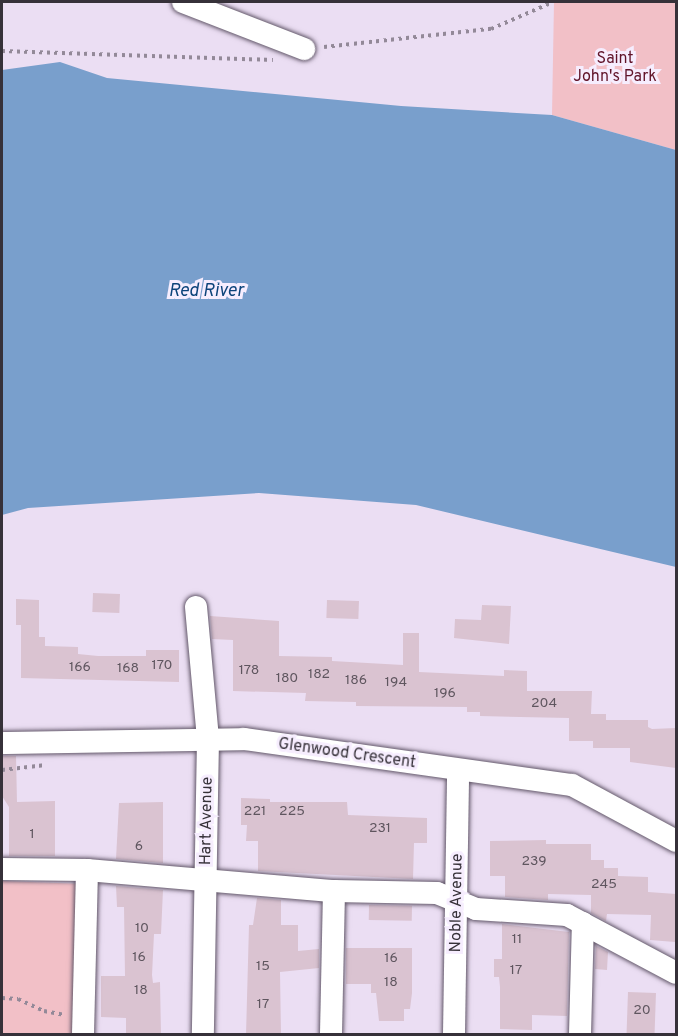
<!DOCTYPE html>
<style>
body{margin:0}
#map{position:relative;width:678px;height:1036px;overflow:hidden;background:#ebdef3;font-family:Overpass,sans-serif}
div>[style]{position:absolute}
.green>*{inset:0;background:#f2c0c7;transform-origin:0 0}
.water>*{inset:0;background:#799fcc}
.building>*{inset:0;background:#dac3d1;transform-origin:0 0}
.path>*{height:4px;margin-top:-2px;transform-origin:0;background:repeating-linear-gradient(90deg,#938998 0 3px,transparent 0 7.5px)}
.roads{filter:drop-shadow(0 0 2px #63586a) drop-shadow(0 0 2px #63586a)}
.minor>*{height:22px;margin:-11px;padding:0 11px;transform-origin:11px;border-radius:11px;background:#fff}
span{translate:-50% -50%;white-space:nowrap;text-align:center;line-height:1.15;-webkit-text-stroke:6px #f6edfe;paint-order:stroke}
.number-label{font-size:14px;color:#5f565f}
.number-label span{-webkit-text-stroke-width:0}
.park-label{font-size:16px;color:#601329}
.street-label{font-size:16px;color:#363139}
.water-label{font-size:18px;color:#0c437a;font-style:italic}
.frame{position:absolute;inset:0;border:3px solid #363139;pointer-events:none}
</style>
<div id="map">
<div class="green">
<div style="clip-path:polygon(554px 2px,676px 2px,676px 150px,552px 115px)"></div>
<div style="left:2px;top:881px;width:77px;height:153px;rotate:2deg"></div>
</div>
<div class="water">
<div style="clip-path:polygon(60px 62px,107px 78px,401px 106px,552px 115px,676px 150px,676px 567px,416px 505px,259px 493px,28px 508px,2px 515px,2px 70px)"></div>
</div>
<div class="building">
<div style="left:93px;top:593px;width:27px;height:19px;rotate:2deg"></div>
<div style="clip-path:polygon(16px 599px,39px 600px,39px 637px,45px 637px,45px 646px,78px 647px,78px 654px,98px 656px,146px 656px,146px 650px,179px 650px,179px 682px,21px 678px,21px 625px,16px 625px)"></div>
<div style="left:327px;top:600px;width:32px;height:18px;rotate:2deg"></div>
<div style="clip-path:polygon(482px 605px,511px 606px,509px 644px,454px 638px,455px 619px,481px 620px)"></div>
<div style="clip-path:polygon(210px 616px,279px 621px,279px 656px,332px 657px,332px 661px,403px 665px,403px 633px,419px 633px,419px 672px,504px 676px,504px 670px,527px 671px,527px 691px,592px 691px,591px 714px,606px 714px,606px 720px,648px 720px,648px 727px,652px 729px,676px 728px,676px 768px,630px 762px,630px 748px,593px 748px,593px 741px,569px 741px,569px 718px,480px 716px,480px 712px,467px 712px,467px 707px,356px 706px,356px 702px,305px 701px,306px 693px,233px 691px,233px 640px,212px 639px)"></div>
<div style="clip-path:polygon(2px 756px,16px 756px,17px 802px,55px 801px,55px 856px,9px 856px,9px 807px,2px 796px)"></div>
<div style="clip-path:polygon(241px 798px,270px 799px,270px 802px,347px 802px,348px 815px,427px 818px,427px 843px,414px 843px,413px 879px,258px 871px,258px 841px,246px 841px,247px 825px,241px 825px)"></div>
<div style="clip-path:polygon(163px 802px,163px 863px,116px 859px,119px 803px)"></div>
<div style="clip-path:polygon(546px 840px,546px 844px,591px 844px,591px 860px,604px 860px,604px 868px,618px 868px,618px 876px,648px 877px,648px 892px,676px 894px,675px 942px,650px 940px,651px 915px,607px 914px,606px 921px,591px 913px,591px 895px,548px 894px,548px 900px,505px 897px,505px 876px,490px 876px,490px 841px)"></div>
<div style="clip-path:polygon(116px 886px,163px 890px,161px 934px,154px 934px,152px 975px,153px 983px,160px 982px,161px 1035px,126px 1035px,126px 1018px,101px 1017px,101px 976px,125px 976px,124px 907px,117px 907px)"></div>
<div style="clip-path:polygon(257px 898px,281px 900px,281px 925px,298px 925px,298px 951px,319px 949px,319px 968px,280px 972px,281px 1035px,246px 1035px,249px 925px,253px 925px)"></div>
<div style="left:369px;top:905px;width:43px;height:15px;rotate:1deg"></div>
<div style="clip-path:polygon(502px 924px,569px 932px,567px 1016px,532px 1015px,532px 1030px,500px 1029px,500px 987px,499px 977px,494px 977px,494px 959px,502px 959px)"></div>
<div style="clip-path:polygon(596px 946px,608px 952px,607px 970px,595px 969px)"></div>
<div style="clip-path:polygon(346px 948px,412px 948px,412px 993px,410px 1009px,404px 1009px,404px 1021px,379px 1021px,376px 993px,371px 993px,371px 984px,346px 984px)"></div>
<div style="left:628px;top:992px;width:28px;height:43px;rotate:2deg"></div>
</div>
<div class="path">
<div style="left:324px;top:47px;width:168px;rotate:-6.2deg"></div>
<div style="left:491px;top:29px;width:68px;rotate:-23.5deg"></div>
<div style="left:2px;top:51px;width:271px;rotate:1.9deg"></div>
<div style="left:2px;top:770px;width:44px;rotate:-6.5deg"></div>
<div style="left:2px;top:998px;width:16px;rotate:4deg"></div>
<div style="left:18px;top:999px;width:29px;rotate:25deg"></div>
<div style="left:44px;top:1011px;width:20px;rotate:11deg"></div>
</div>
<div class="roads">
<div class="minor">
<div style="left:183px;top:2px;width:130px;rotate:21.2deg"></div>
<div style="left:196px;top:607px;width:133px;rotate:84.8deg"></div>
<div style="left:208px;top:739px;width:295px;rotate:91deg"></div>
<div style="left:2px;top:743px;width:242px;rotate:-0.9deg"></div>
<div style="left:244px;top:739px;width:331px;rotate:8deg"></div>
<div style="left:572px;top:785px;width:118px;rotate:28.3deg"></div>
<div style="left:2px;top:869px;width:85px;rotate:0.7deg"></div>
<div style="left:87px;top:870px;width:248px;rotate:4.9deg"></div>
<div style="left:334px;top:891px;width:103px;rotate:1.1deg"></div>
<div style="left:437px;top:893px;width:42px;rotate:22.3deg"></div>
<div style="left:476px;top:909px;width:91px;rotate:3.8deg"></div>
<div style="left:567px;top:915px;width:123px;rotate:28deg"></div>
<div style="left:83px;top:1034px;width:164px;rotate:-88.6deg"></div>
<div style="left:331px;top:1034px;width:143px;rotate:-88.8deg"></div>
<div style="left:454px;top:1034px;width:263px;rotate:-89.1deg"></div>
<div style="left:580px;top:1034px;width:111px;rotate:-88.5deg"></div>
</div>
</div>
<div class="number-label">
<span style="left:162px;top:666px">170</span>
<span style="left:80px;top:668px">166</span>
<span style="left:128px;top:669px">168</span>
<span style="left:249px;top:671px">178</span>
<span style="left:319px;top:675px">182</span>
<span style="left:287px;top:679px">180</span>
<span style="left:356px;top:681px">186</span>
<span style="left:396px;top:683px">194</span>
<span style="left:445px;top:694px">196</span>
<span style="left:544px;top:704px">204</span>
<span style="left:255px;top:812px">221</span>
<span style="left:292px;top:812px">225</span>
<span style="left:380px;top:829px">231</span>
<span style="left:32px;top:835px">1</span>
<span style="left:139px;top:847px">6</span>
<span style="left:534px;top:862px">239</span>
<span style="left:604px;top:885px">245</span>
<span style="left:142px;top:929px">10</span>
<span style="left:517px;top:940px">11</span>
<span style="left:139px;top:958px">16</span>
<span style="left:391px;top:959px">16</span>
<span style="left:263px;top:967px">15</span>
<span style="left:516px;top:971px">17</span>
<span style="left:391px;top:983px">18</span>
<span style="left:141px;top:991px">18</span>
<span style="left:263px;top:1005px">17</span>
<span style="left:642px;top:1011px">20</span>
</div>
<div class="park-label">
<span style="left:615px;top:68px">Saint<br>John's Park</span>
</div>
<div class="street-label">
<span style="left:347px;top:754px;rotate:8deg">Glenwood Crescent</span>
<span style="left:207px;top:821px;rotate:-89deg">Hart Avenue</span>
<span style="left:457px;top:903px;rotate:-89deg">Noble Avenue</span>
</div>
<div class="water-label">
<span style="left:206px;top:292px">Red River</span>
</div>
<div class="frame"></div>
</div>
